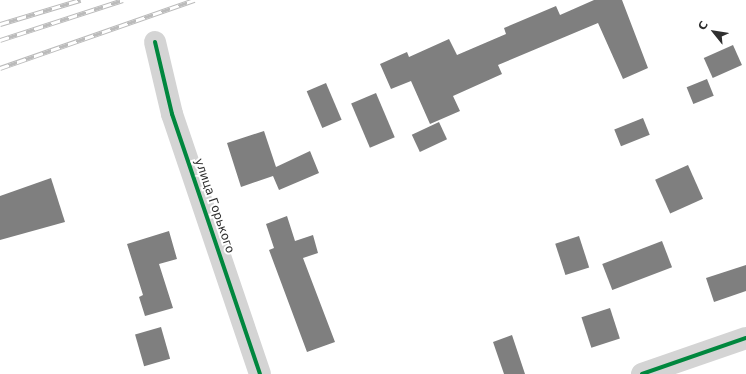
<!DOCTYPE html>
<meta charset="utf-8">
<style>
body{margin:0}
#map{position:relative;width:746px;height:374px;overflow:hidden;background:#fff;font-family:"DejaVu Sans",sans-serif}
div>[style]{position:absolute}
.building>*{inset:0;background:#7f7f7f;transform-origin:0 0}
.minor>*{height:22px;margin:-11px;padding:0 11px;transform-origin:11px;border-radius:11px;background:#d4d4d4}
.rail>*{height:4.5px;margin-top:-2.25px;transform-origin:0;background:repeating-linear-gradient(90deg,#fff 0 9px,#bbb 0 18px);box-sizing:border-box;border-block:1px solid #bbb}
.cycleway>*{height:4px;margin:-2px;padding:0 2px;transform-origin:2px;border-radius:2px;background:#00873e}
span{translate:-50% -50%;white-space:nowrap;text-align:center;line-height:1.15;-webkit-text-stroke:4px #fff;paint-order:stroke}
.street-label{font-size:12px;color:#2f2f2f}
.north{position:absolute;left:694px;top:12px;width:40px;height:40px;-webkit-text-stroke:3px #fff;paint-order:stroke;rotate:300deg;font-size:11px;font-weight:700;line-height:16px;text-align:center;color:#2f2f2f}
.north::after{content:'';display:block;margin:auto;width:14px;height:18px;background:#2f2f2f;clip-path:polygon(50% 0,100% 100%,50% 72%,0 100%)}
</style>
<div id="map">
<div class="building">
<div style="clip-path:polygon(594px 0,622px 0,648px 68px,623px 79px,598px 23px,498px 65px,502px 74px,453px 96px,460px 111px,430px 124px,411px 81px,391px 89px,380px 64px,407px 52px,409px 57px,449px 39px,457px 55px,506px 34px,504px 28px,556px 6px,560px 15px)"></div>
<div style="left:733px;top:45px;width:22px;height:32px;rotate:66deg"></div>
<div style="left:707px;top:79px;width:18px;height:22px;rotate:68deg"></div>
<div style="left:326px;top:83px;width:40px;height:21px;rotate:67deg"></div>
<div style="left:376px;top:93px;width:48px;height:27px;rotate:67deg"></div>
<div style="left:643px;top:118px;width:18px;height:31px;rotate:68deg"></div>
<div style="left:439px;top:122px;width:19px;height:30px;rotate:65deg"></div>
<div style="clip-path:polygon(264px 131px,276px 167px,310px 151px,319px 173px,279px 190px,273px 176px,241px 187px,227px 143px)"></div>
<div style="left:688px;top:165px;width:37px;height:36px;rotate:66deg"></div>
<div style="clip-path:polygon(51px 178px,65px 222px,0 240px,0 196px)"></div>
<div style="clip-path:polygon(287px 216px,295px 241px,313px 235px,318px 253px,303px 258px,335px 342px,307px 352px,269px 250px,274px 248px,266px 224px)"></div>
<div style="clip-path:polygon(169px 231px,177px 259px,159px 264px,173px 308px,145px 316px,139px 297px,143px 295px,127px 244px)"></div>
<div style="left:579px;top:236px;width:33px;height:25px;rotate:72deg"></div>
<div style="left:662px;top:241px;width:28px;height:64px;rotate:69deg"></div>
<div style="clip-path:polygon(746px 265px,746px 291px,714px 302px,706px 278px)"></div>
<div style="left:610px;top:308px;width:32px;height:30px;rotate:72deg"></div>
<div style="left:161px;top:327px;width:33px;height:27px;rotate:74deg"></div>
<div style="clip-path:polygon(512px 335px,525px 374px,504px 374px,493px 342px)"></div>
</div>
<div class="minor">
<div style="left:155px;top:42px;width:74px;rotate:76.7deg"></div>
<div style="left:172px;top:114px;width:274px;rotate:71.3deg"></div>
<div style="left:642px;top:374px;width:110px;rotate:-19.1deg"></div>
</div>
<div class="rail">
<div style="left:0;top:24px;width:84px;rotate:-16.7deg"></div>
<div style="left:0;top:40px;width:129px;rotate:-18deg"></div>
<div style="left:0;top:68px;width:206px;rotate:-19.3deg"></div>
</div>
<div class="cycleway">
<div style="left:155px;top:42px;width:74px;rotate:76.7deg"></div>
<div style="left:172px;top:114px;width:274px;rotate:71.3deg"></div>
<div style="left:642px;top:374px;width:110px;rotate:-19.1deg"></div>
</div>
<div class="street-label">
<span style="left:214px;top:206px;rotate:71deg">улица Горького</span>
</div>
<div class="north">С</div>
</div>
